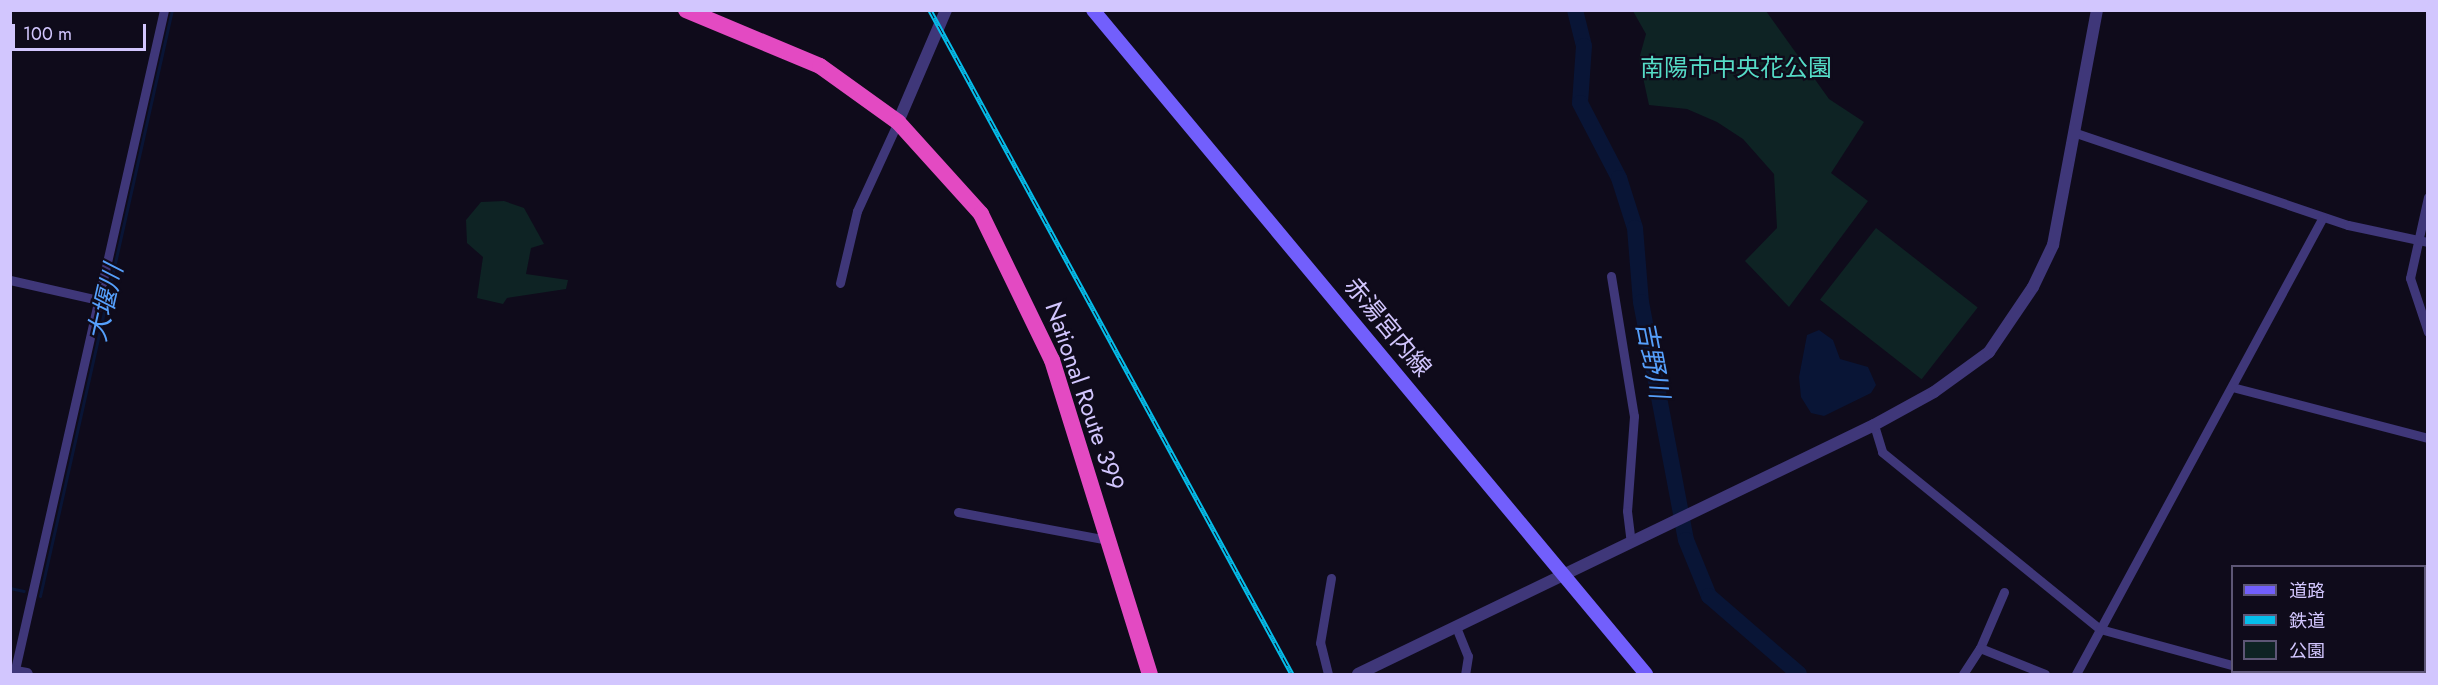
<!DOCTYPE html>
<meta charset="utf-8">
<style>
body{margin:0}
#map{position:relative;width:2438px;height:685px;overflow:hidden;background:#0f0b1b;font-family:Jost,"Noto Sans JP",sans-serif}
div>[style]{position:absolute}
.green>*{inset:0;background:#0e2324;transform-origin:0 0}
.water>*{inset:0;background:#091536}
.stream>*{height:3px;margin:-1.5px;padding:0 1.5px;transform-origin:1.5px;border-radius:1.5px;background:#091536}
.river>*{height:16px;margin:-8px;padding:0 8px;transform-origin:8px;border-radius:8px;background:#091536}
.minor>*{height:9px;margin:-4.5px;padding:0 4.5px;transform-origin:4.5px;border-radius:4.5px;background:#3f3779}
.tertiary>*{height:12px;margin:-6px;padding:0 6px;transform-origin:6px;border-radius:6px;background:#3f3779}
.secondary>*{height:14px;margin:-7px;padding:0 7px;transform-origin:7px;border-radius:7px;background:#725ffc}
.trunk>*{height:16px;margin:-8px;padding:0 8px;transform-origin:8px;border-radius:8px;background:#e34ac2}
.rail>*{height:5px;margin-top:-2.5px;transform-origin:0;background:repeating-linear-gradient(90deg,#0f0b1b 0 9px,#05beeb 0 18px);box-sizing:border-box;border-block:2px solid #05beeb}
span{translate:-50% -50%;white-space:nowrap;text-align:center;line-height:1.15;-webkit-text-stroke:4.5px #0f0b1b;paint-order:stroke}
.park-label{font-size:24px;color:#55dbc6}
.street-label{font-size:24px;color:#d2c6fe}
.water-label{font-size:26px;color:#56a0fc;font-style:italic}
.frame{position:absolute;inset:0;border:12px solid #d2c6fe;pointer-events:none}
.legend{position:absolute;left:2231px;top:565px;width:195px;height:108px;box-sizing:border-box;background:#0f0b1b;border:2px solid #5d5676;margin:0;padding:8px 10px;list-style:none;font-size:18px;color:#d2c6fe}
.legend li{display:flex;align-items:center;gap:12px;height:30px}
.legend b{width:30px;border:2px solid #5d5676}
.scale{position:absolute;left:12px;top:24px;width:134px;height:27px;box-sizing:border-box;border:3px solid #d2c6fe;border-top:0;padding-left:8px;font-size:18px;line-height:21px;white-space:nowrap;color:#d2c6fe;-webkit-text-stroke:4px #0f0b1b;paint-order:stroke}
</style>
<div id="map">
<div class="green">
<div style="clip-path:polygon(1633px 11px,1766px 11px,1829px 99px,1864px 122px,1831px 173px,1868px 201px,1789px 307px,1745px 261px,1777px 228px,1774px 174px,1743px 139px,1717px 122px,1687px 109px,1649px 105px,1639px 59px,1646px 34px)"></div>
<div style="clip-path:polygon(504px 201px,524px 208px,544px 244px,531px 248px,526px 274px,568px 280px,566px 289px,507px 298px,503px 304px,477px 298px,483px 257px,467px 243px,466px 220px,481px 202px)"></div>
<div style="left:1876px;top:228px;width:129px;height:91px;rotate:38deg"></div>
</div>
<div class="water">
<div style="clip-path:polygon(1819px 330px,1833px 340px,1840px 359px,1868px 367px,1876px 385px,1871px 393px,1824px 416px,1811px 413px,1801px 397px,1799px 377px,1807px 335px)"></div>
</div>
<div class="stream">
<div style="left:10px;top:588px;width:14px;rotate:12deg"></div>
<div style="left:40px;top:596px;width:601px;rotate:-77.31deg"></div>
</div>
<div class="river">
<div style="left:1575px;top:10px;width:37px;rotate:76deg"></div>
<div style="left:1584px;top:46px;width:57px;rotate:94deg"></div>
<div style="left:1580px;top:103px;width:85px;rotate:62.5deg"></div>
<div style="left:1619px;top:178px;width:52px;rotate:72.3deg"></div>
<div style="left:1635px;top:228px;width:74px;rotate:85.4deg"></div>
<div style="left:1641px;top:302px;width:242px;rotate:79.3deg"></div>
<div style="left:1686px;top:540px;width:61px;rotate:67.7deg"></div>
<div style="left:1709px;top:596px;width:119px;rotate:40.9deg"></div>
</div>
<div class="minor">
<div style="left:2073px;top:132px;width:290px;rotate:18.7deg"></div>
<div style="left:2348px;top:225px;width:82px;rotate:12deg"></div>
<div style="left:2428px;top:197px;width:83px;rotate:102.5deg"></div>
<div style="left:2410px;top:278px;width:57px;rotate:71.6deg"></div>
<div style="left:1611px;top:276px;width:142px;rotate:80.7deg"></div>
<div style="left:1634px;top:416px;width:95px;rotate:94.2deg"></div>
<div style="left:1627px;top:511px;width:31px;rotate:83deg"></div>
<div style="left:10px;top:280px;width:90px;rotate:12.8deg"></div>
<div style="left:840px;top:283px;width:74px;rotate:-76.7deg"></div>
<div style="left:857px;top:211px;width:98px;rotate:-65.3deg"></div>
<div style="left:2232px;top:387px;width:203px;rotate:14.6deg"></div>
<div style="left:1874px;top:425px;width:28px;rotate:73deg"></div>
<div style="left:1882px;top:452px;width:281px;rotate:39.1deg"></div>
<div style="left:2100px;top:629px;width:137px;rotate:15.3deg"></div>
<div style="left:958px;top:512px;width:153px;rotate:10.6deg"></div>
<div style="left:1456px;top:627px;width:31px;rotate:68deg"></div>
<div style="left:1468px;top:656px;width:18px;rotate:99deg"></div>
<div style="left:1980px;top:648px;width:61px;rotate:-66.8deg"></div>
<div style="left:2258px;top:672px;width:8px;rotate:14deg"></div>
<div style="left:14px;top:674px;width:681px;rotate:-77.27deg"></div>
<div style="left:1328px;top:674px;width:32px;rotate:-104deg"></div>
<div style="left:1320px;top:643px;width:66px;rotate:-80.4deg"></div>
<div style="left:1963px;top:674px;width:31px;rotate:-57deg"></div>
<div style="left:1980px;top:648px;width:70px;rotate:21.8deg"></div>
<div style="left:2076px;top:674px;width:519px;rotate:-61.61deg"></div>
</div>
<div class="tertiary">
<div style="left:898px;top:122px;width:122px;rotate:-66.8deg"></div>
<div style="left:10px;top:671px;width:17px;rotate:10deg"></div>
<div style="left:1358px;top:674px;width:573px;rotate:-25.76deg"></div>
<div style="left:1874px;top:425px;width:68px;rotate:-28.8deg"></div>
<div style="left:1934px;top:392px;width:68px;rotate:-36deg"></div>
<div style="left:1989px;top:352px;width:78px;rotate:-55.9deg"></div>
<div style="left:2033px;top:287px;width:47px;rotate:-64.5deg"></div>
<div style="left:2053px;top:245px;width:239px;rotate:-79.4deg"></div>
</div>
<div class="secondary">
<div style="left:1093px;top:10px;width:864px;rotate:50.21deg"></div>
</div>
<div class="trunk">
<div style="left:686px;top:10px;width:145px;rotate:22.7deg"></div>
<div style="left:820px;top:66px;width:96px;rotate:35.7deg"></div>
<div style="left:898px;top:122px;width:124px;rotate:47.9deg"></div>
<div style="left:981px;top:214px;width:162px;rotate:64.1deg"></div>
<div style="left:1052px;top:360px;width:329px;rotate:72.7deg"></div>
</div>
<div class="rail">
<div style="left:930px;top:10px;width:756px;rotate:61.4deg"></div>
</div>
<div class="park-label">
<span style="left:1736px;top:68px">南陽市中央花公園</span>
</div>
<div class="street-label">
<span style="left:1388px;top:327px;rotate:50deg">赤湯宮内線</span>
<span style="left:1085px;top:396px;rotate:71deg">National Route 399</span>
</div>
<div class="water-label">
<span style="left:106px;top:303px;rotate:-77deg">大堰川</span>
<span style="left:1652px;top:360px;rotate:79deg">吉野川</span>
</div>
<div class="frame"></div>
<ul class="legend">
<li><b style="height:8px;background:#725ffc"></b>道路</li>
<li><b style="height:8px;background:#05beeb"></b>鉄道</li>
<li><b style="height:16px;background:#0e2324"></b>公園</li>
</ul>
<div class="scale">100 m</div>
</div>
